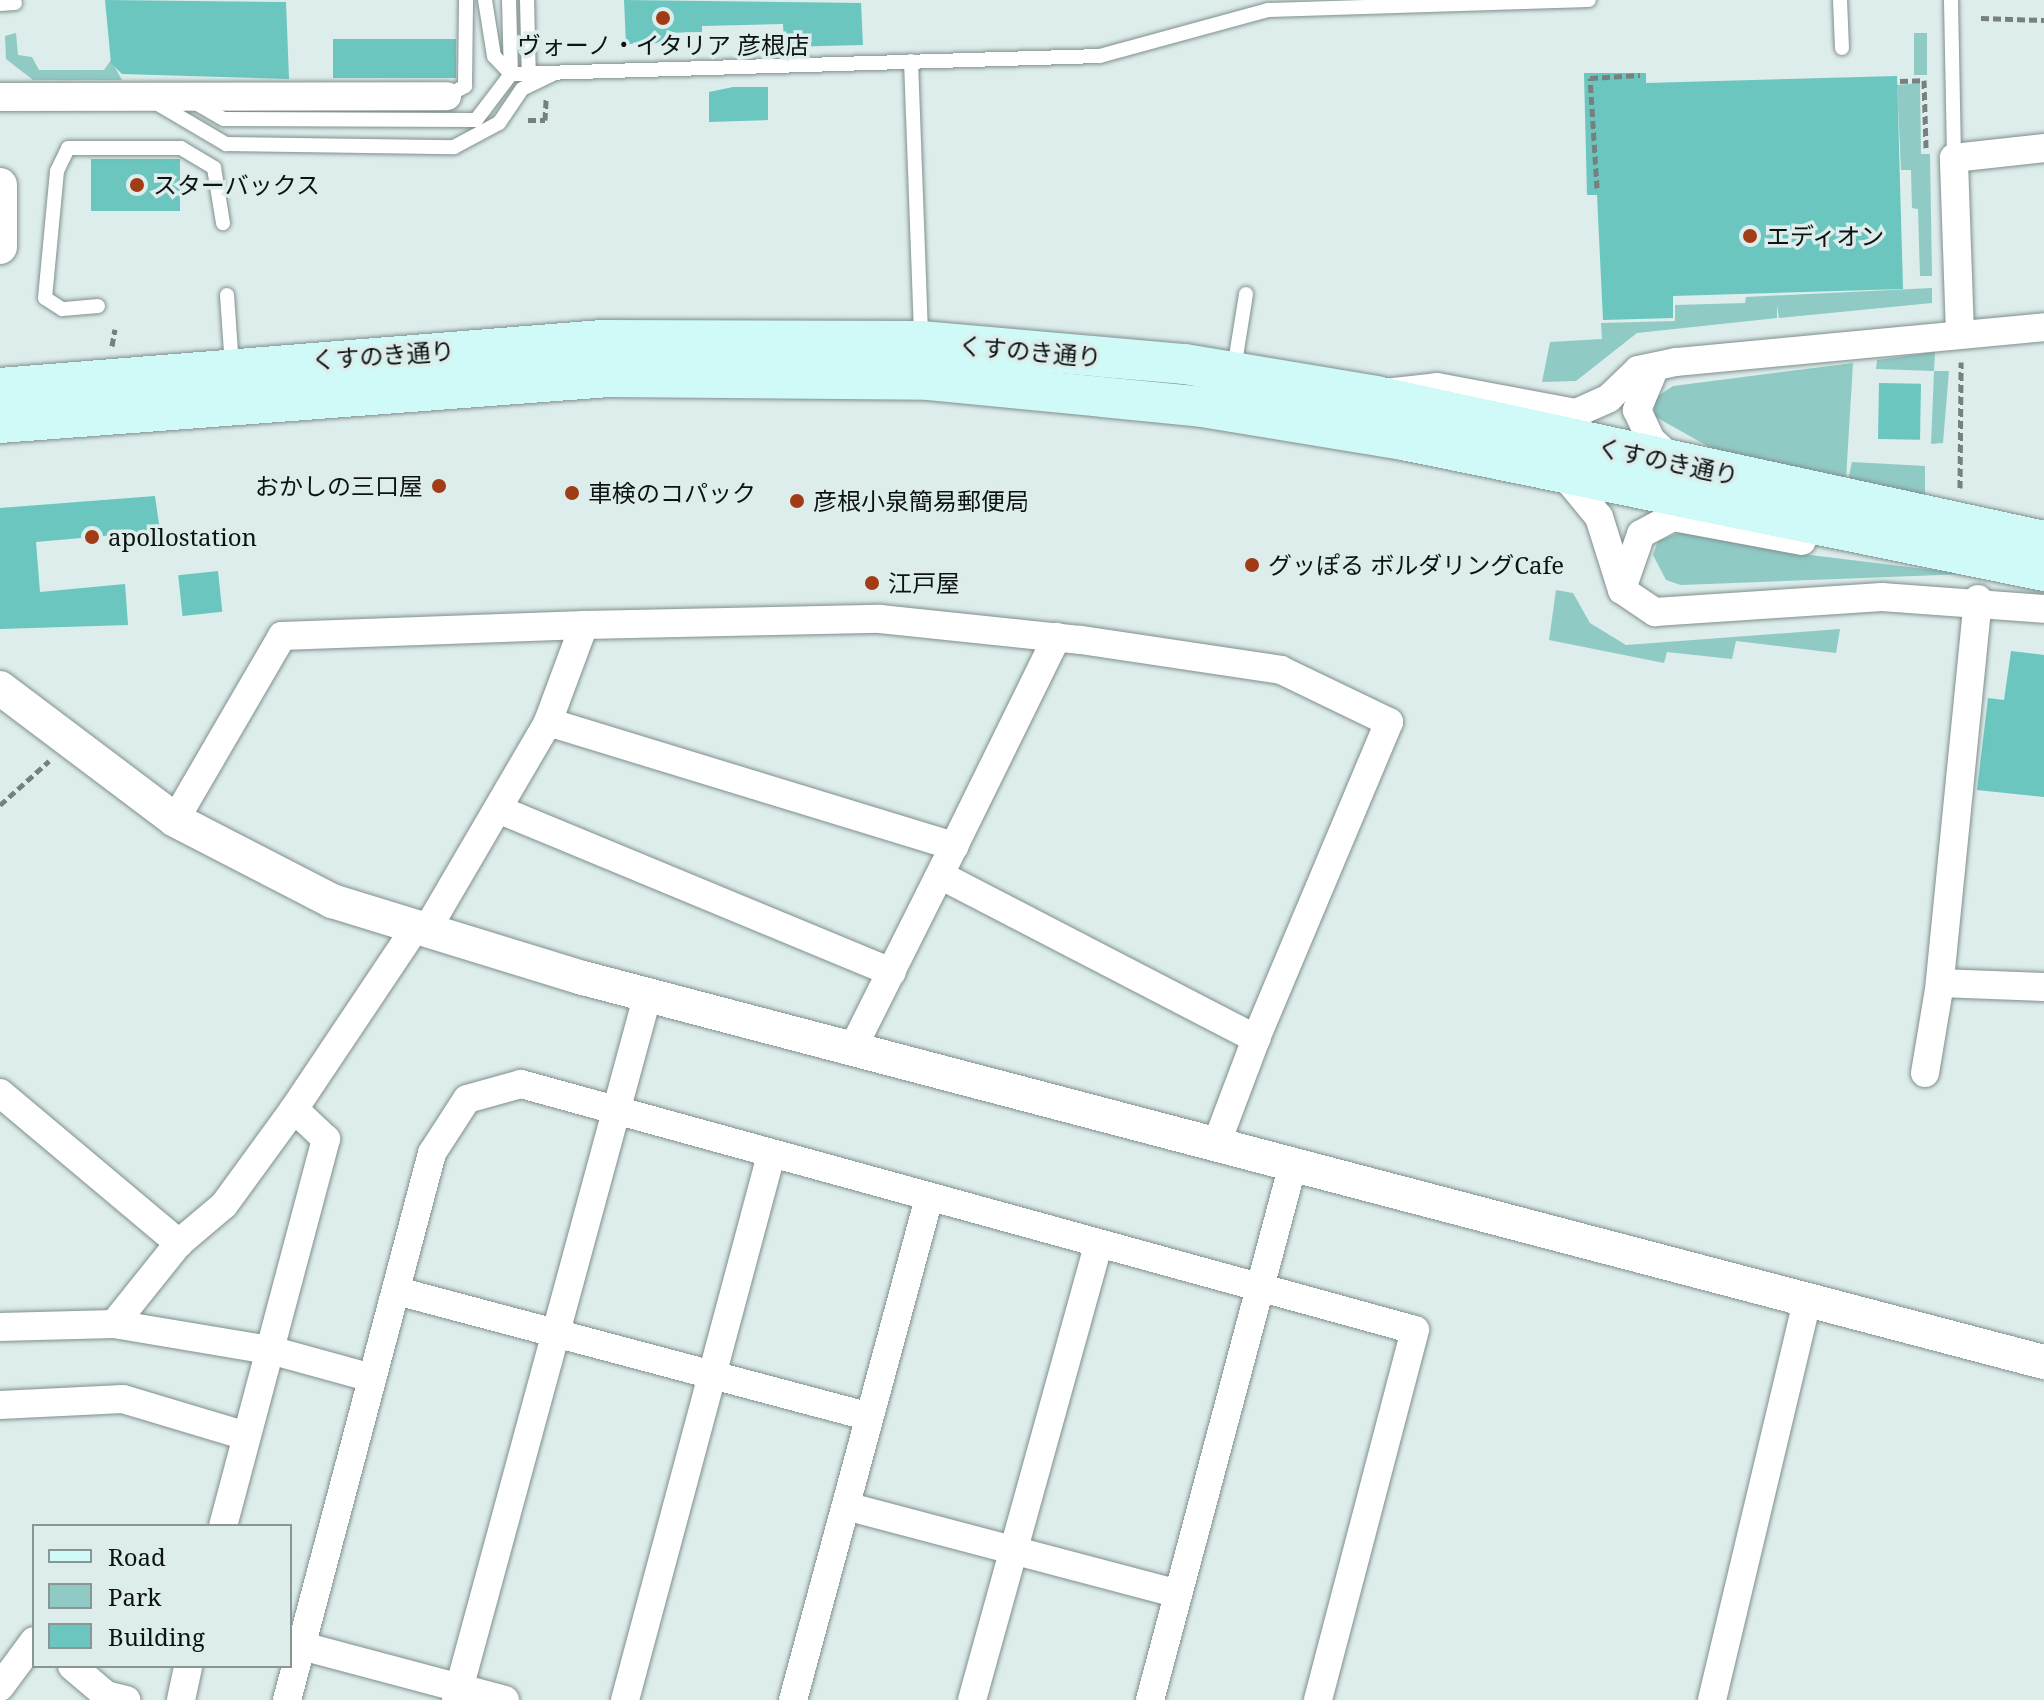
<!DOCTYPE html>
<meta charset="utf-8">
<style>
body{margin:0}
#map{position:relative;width:2044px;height:1700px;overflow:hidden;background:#dcedeb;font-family:"Noto Serif","Noto Sans JP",serif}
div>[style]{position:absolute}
.green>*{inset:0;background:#90cac5;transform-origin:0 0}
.building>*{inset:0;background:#6bc6bf;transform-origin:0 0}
.path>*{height:5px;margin-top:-2.5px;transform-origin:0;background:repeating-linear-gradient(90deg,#75807f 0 8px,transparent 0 12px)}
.roads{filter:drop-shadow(0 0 2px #808f8e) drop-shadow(0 0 2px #808f8e)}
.service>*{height:14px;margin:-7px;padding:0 7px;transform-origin:7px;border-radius:7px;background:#fff}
.minor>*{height:28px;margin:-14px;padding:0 14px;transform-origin:14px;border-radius:14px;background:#fff}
.tertiary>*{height:34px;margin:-17px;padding:0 17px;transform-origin:17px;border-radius:17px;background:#fff}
.secondary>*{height:40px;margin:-20px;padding:0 20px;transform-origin:20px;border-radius:20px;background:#cffaf8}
.dots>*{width:22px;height:22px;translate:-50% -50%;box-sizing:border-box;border:4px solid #dcedeb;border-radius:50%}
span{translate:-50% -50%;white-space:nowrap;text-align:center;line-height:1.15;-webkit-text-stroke:7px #dcedeb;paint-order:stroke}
.poi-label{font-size:24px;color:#0d1313}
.left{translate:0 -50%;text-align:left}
.right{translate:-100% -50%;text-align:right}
.street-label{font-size:24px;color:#0d1313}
.legend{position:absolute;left:32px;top:1524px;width:260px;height:144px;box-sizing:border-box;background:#dcedeb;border:2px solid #899695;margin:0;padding:10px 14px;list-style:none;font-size:24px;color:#0d1313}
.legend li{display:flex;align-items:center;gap:16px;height:40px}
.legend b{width:40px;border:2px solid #899695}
</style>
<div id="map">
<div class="green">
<div style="clip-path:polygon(16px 33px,18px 55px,32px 57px,39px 70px,104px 70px,111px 60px,122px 80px,33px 80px,6px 59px,5px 36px)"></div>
<div style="left:1914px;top:33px;width:13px;height:42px"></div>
<div style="clip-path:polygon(1920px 83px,1921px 154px,1930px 154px,1932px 276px,1920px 276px,1918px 209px,1912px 208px,1911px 170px,1901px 170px,1897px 85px)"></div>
<div style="clip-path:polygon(1932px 288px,1932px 303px,1779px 318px,1777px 305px,1777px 318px,1637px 333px,1576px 381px,1542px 382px,1550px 342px,1602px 339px,1601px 323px,1675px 321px,1675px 305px,1745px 303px,1746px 297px)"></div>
<div style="clip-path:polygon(1935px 352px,1934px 371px,1949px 371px,1943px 443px,1931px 444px,1934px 371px,1876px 369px,1877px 360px)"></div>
<div style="clip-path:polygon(1853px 363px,1846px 479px,1720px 453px,1654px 416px,1655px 398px,1673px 386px)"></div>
<div style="clip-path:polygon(1852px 462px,1925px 466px,1925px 496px,1848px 480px)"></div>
<div style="clip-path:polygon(1684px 531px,1802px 554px,1966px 574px,1681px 585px,1666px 580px,1653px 555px,1658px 541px)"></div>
<div style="clip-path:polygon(1556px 590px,1573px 593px,1590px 623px,1626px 645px,1840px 629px,1836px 653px,1736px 641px,1732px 659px,1667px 652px,1664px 663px,1549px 640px)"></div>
</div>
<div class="building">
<div style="clip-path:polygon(105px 0,286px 2px,289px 79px,122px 74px,111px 63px)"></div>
<div style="clip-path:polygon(624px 0,861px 3px,863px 45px,784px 47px,783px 24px,702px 26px,702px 32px,666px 33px,666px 43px,626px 44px)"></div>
<div style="left:333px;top:39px;width:123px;height:39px"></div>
<div style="clip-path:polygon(1584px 73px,1646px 73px,1646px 83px,1897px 76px,1903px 289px,1673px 296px,1673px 318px,1603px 320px,1597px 195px,1587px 195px)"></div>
<div style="clip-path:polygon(733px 87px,768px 87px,768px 120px,709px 122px,709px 92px)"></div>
<div style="left:180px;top:159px;width:52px;height:89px;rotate:90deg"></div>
<div style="left:1879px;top:383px;width:42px;height:56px;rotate:1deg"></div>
<div style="clip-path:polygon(155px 496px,160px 531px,36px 542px,40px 592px,125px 584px,128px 625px,0 629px,0 508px)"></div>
<div style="left:218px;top:571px;width:41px;height:40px;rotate:84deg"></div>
<div style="clip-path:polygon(2011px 651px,2044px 655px,2044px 797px,1977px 790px,1988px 698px,2004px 700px)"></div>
</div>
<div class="path">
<div style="left:1981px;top:18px;width:63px;rotate:1.8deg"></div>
<div style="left:1900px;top:81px;width:24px;rotate:-2deg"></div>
<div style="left:1924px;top:80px;width:68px;rotate:88.3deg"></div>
<div style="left:528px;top:120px;width:17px"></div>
<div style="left:545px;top:120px;width:21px;rotate:-87deg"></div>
<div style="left:1597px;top:188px;width:110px;rotate:-93.6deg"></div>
<div style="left:1590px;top:78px;width:50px;rotate:-3.4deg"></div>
<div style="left:112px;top:346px;width:17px;rotate:-80deg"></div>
<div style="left:1960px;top:488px;width:126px;rotate:-89.5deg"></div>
<div style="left:0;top:805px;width:66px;rotate:-41.9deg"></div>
</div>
<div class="roads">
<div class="service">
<div style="left:485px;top:0;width:57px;rotate:80.9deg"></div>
<div style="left:494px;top:56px;width:25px;rotate:47deg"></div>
<div style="left:509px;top:0;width:74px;rotate:88.5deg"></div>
<div style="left:527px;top:0;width:80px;rotate:88.6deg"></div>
<div style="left:1840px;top:0;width:48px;rotate:87.6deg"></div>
<div style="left:1951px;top:0;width:158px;rotate:88.9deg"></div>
<div style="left:0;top:4px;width:15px;rotate:-4deg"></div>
<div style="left:911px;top:61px;width:276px;rotate:87.9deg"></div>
<div style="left:447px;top:96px;width:21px;rotate:-29deg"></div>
<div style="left:465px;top:86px;width:86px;rotate:-89.3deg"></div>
<div style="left:153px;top:101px;width:85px;rotate:30.5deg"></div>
<div style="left:226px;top:144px;width:228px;rotate:0.8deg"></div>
<div style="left:454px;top:147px;width:51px;rotate:-28.1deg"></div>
<div style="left:499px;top:123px;width:41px;rotate:-55.9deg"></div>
<div style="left:522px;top:89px;width:34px;rotate:-26deg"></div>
<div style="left:194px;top:102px;width:34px;rotate:30deg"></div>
<div style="left:224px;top:119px;width:252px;rotate:0.2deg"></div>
<div style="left:476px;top:120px;width:58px;rotate:-52.7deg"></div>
<div style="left:511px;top:74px;width:589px;rotate:-1.75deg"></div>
<div style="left:1100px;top:56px;width:174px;rotate:-15.3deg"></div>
<div style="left:1268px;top:10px;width:321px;rotate:-1.8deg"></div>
<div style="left:227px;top:295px;width:71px;rotate:86deg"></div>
<div style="left:98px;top:306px;width:36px;rotate:175deg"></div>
<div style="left:62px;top:309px;width:20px;rotate:-147deg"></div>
<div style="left:45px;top:298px;width:128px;rotate:-84.6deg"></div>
<div style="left:57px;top:171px;width:25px;rotate:-64deg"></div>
<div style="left:68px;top:148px;width:113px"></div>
<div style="left:181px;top:148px;width:39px;rotate:31deg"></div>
<div style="left:214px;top:168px;width:56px;rotate:80.7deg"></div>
<div style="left:1234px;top:369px;width:76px;rotate:-80.9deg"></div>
</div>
<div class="minor">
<div style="left:0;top:97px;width:447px;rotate:-0.1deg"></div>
<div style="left:1960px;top:334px;width:176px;rotate:-92deg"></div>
<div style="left:1954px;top:158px;width:91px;rotate:-6.3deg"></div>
<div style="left:1655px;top:367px;width:47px;rotate:112.7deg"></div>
<div style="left:1637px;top:410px;width:33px;rotate:65deg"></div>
<div style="left:1651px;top:440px;width:30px;rotate:42deg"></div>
<div style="left:1394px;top:392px;width:43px;rotate:-6.6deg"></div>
<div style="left:1437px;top:387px;width:141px;rotate:10.6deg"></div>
<div style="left:1576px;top:413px;width:36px;rotate:-24deg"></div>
<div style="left:1609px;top:398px;width:40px;rotate:-44deg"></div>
<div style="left:1638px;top:370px;width:39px;rotate:-12deg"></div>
<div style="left:1676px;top:362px;width:370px;rotate:-5.4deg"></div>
<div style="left:1562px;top:472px;width:58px;rotate:50.6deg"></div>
<div style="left:1599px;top:517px;width:77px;rotate:72.5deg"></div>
<div style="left:1622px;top:590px;width:40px;rotate:34deg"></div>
<div style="left:1655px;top:612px;width:227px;rotate:-3.8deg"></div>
<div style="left:1882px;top:597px;width:162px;rotate:4.2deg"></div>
<div style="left:1622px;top:589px;width:58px;rotate:-70.9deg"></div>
<div style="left:1641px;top:534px;width:36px;rotate:-28deg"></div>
<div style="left:1673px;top:517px;width:131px;rotate:10.5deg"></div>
<div style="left:1978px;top:599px;width:386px;rotate:95.7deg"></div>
<div style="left:1940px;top:983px;width:104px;rotate:2.2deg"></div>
<div style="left:584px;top:625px;width:296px;rotate:-1.2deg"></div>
<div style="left:880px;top:619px;width:202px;rotate:6deg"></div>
<div style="left:1081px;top:640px;width:202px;rotate:8.5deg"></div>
<div style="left:1281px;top:670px;width:120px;rotate:25.7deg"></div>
<div style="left:1389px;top:722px;width:344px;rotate:112.8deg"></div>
<div style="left:500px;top:810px;width:424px;rotate:22.5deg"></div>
<div style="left:175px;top:820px;width:213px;rotate:-59.8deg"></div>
<div style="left:282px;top:636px;width:302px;rotate:-2.1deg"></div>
<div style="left:584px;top:625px;width:103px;rotate:110.4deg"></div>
<div style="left:954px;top:846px;width:233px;rotate:-63.8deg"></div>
<div style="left:942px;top:876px;width:354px;rotate:27.4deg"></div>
<div style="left:1256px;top:1039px;width:110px;rotate:110.7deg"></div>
<div style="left:426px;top:931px;width:242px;rotate:-59.7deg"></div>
<div style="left:548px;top:722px;width:425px;rotate:17deg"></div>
<div style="left:954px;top:846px;width:226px;rotate:116.6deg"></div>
<div style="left:1925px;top:1073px;width:91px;rotate:-80.5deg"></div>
<div style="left:0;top:1093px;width:234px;rotate:40deg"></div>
<div style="left:179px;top:1243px;width:59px;rotate:-40.2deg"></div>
<div style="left:224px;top:1205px;width:119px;rotate:-53.9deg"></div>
<div style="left:294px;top:1109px;width:44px;rotate:43.2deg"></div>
<div style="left:326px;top:1139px;width:400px;rotate:104.9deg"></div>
<div style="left:294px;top:1109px;width:218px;rotate:-56.2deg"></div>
<div style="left:397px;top:1291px;width:487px;rotate:14.9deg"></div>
<div style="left:114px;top:1324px;width:104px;rotate:-51.3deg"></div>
<div style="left:0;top:1327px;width:114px;rotate:-1.5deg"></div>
<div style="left:114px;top:1324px;width:158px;rotate:9.5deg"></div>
<div style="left:270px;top:1350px;width:106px;rotate:15.4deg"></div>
<div style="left:0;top:1405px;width:123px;rotate:-2.8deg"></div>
<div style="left:123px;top:1399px;width:128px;rotate:16.7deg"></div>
<div style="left:846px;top:1506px;width:343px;rotate:14.8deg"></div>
<div style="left:302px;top:1646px;width:210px;rotate:14.9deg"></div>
<div style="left:72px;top:1666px;width:45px;rotate:40.5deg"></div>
<div style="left:106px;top:1695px;width:21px;rotate:14deg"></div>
<div style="left:0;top:1687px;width:57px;rotate:-53.5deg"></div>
<div style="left:181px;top:1700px;width:35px;rotate:-78deg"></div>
<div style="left:287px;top:1700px;width:566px;rotate:-75.15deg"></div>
<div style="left:432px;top:1153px;width:64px;rotate:-57.1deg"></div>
<div style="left:467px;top:1099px;width:56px;rotate:-15.5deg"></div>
<div style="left:521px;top:1084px;width:927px;rotate:15.39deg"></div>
<div style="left:1415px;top:1330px;width:383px;rotate:104.7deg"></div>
<div style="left:456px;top:1700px;width:732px;rotate:-74.79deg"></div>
<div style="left:625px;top:1700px;width:564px;rotate:-75deg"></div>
<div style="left:793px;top:1700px;width:520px;rotate:-74.84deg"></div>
<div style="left:972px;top:1700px;width:472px;rotate:-74.5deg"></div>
<div style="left:1150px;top:1700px;width:555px;rotate:-75.06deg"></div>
<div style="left:1712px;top:1700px;width:413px;rotate:-76.6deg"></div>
</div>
<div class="tertiary">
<div style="left:0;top:185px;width:62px;rotate:90deg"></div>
<div style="left:0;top:688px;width:219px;rotate:37deg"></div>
<div style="left:175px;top:820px;width:177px;rotate:27.3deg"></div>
<div style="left:332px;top:901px;width:263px;rotate:17.1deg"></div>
<div style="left:583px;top:978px;width:1511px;rotate:14.73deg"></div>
</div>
<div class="secondary">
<div style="left:0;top:388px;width:604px;rotate:-4.56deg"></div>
<div style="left:602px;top:340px;width:319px;rotate:0.2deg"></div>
<div style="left:921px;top:341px;width:265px;rotate:5deg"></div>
<div style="left:1185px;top:364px;width:194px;rotate:9.5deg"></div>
<div style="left:1376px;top:396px;width:684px;rotate:12.25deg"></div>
<div style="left:0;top:423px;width:611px;rotate:-4.32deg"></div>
<div style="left:609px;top:377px;width:320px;rotate:0.5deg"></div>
<div style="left:929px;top:380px;width:274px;rotate:5.6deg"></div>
<div style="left:1202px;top:407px;width:204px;rotate:9.3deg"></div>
<div style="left:1403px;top:440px;width:654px;rotate:11.55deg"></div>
</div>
</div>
<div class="dots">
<div style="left:663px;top:18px;background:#a23c16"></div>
<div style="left:137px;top:185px;background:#a23c16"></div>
<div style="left:1750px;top:236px;background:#a23c16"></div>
<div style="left:439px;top:486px;background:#a23c16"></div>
<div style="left:572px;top:493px;background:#a23c16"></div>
<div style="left:797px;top:501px;background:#a23c16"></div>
<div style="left:92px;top:537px;background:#a23c16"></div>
<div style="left:1252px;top:565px;background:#a23c16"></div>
<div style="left:872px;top:583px;background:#a23c16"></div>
</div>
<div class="poi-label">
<span style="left:663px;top:45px">ヴォーノ・イタリア 彦根店</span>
<span class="left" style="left:153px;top:185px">スターバックス</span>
<span class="left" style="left:1766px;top:236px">エディオン</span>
<span class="right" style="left:423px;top:486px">おかしの三口屋</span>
<span class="left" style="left:588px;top:493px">車検のコパック</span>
<span class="left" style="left:813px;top:501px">彦根小泉簡易郵便局</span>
<span class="left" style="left:108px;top:537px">apollostation</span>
<span class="left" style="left:1268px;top:565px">グッぽる ボルダリングCafe</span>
<span class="left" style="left:888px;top:583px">江戸屋</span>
</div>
<div class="street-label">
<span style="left:1030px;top:351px;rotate:5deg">くすのき通り</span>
<span style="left:383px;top:355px;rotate:-4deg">くすのき通り</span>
<span style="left:1668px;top:461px;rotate:12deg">くすのき通り</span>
</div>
<ul class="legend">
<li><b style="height:10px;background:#cffaf8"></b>Road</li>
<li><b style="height:22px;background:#90cac5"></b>Park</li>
<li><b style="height:22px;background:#6bc6bf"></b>Building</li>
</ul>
</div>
